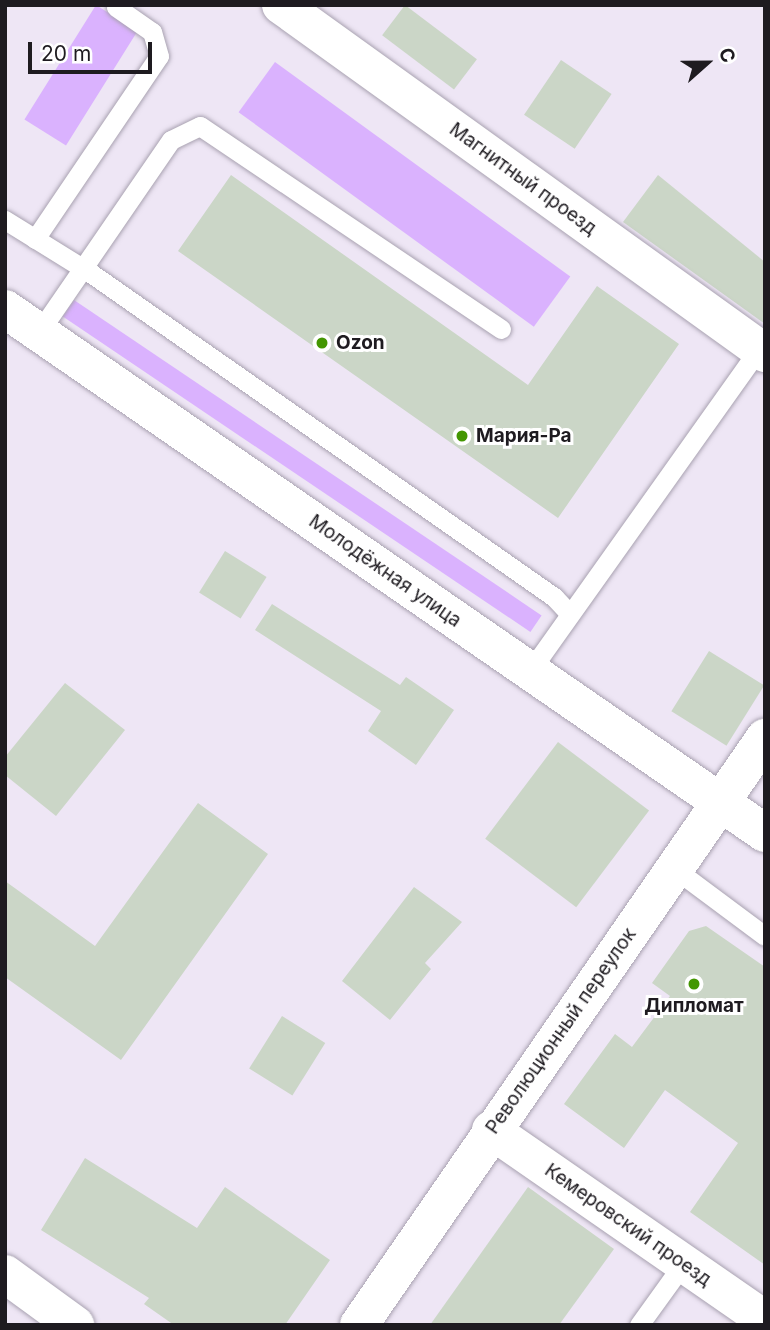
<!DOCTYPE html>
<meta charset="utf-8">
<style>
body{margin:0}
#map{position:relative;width:770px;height:1330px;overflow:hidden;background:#eee6f5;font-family:Inter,sans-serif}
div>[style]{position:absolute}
.green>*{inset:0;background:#dab2fe;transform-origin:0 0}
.building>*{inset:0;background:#cbd6c7;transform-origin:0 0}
.roads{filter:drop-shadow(0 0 2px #a9a2b1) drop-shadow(0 0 2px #a9a2b1)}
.lane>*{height:19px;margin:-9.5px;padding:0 9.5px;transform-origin:9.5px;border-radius:9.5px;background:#fff}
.street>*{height:38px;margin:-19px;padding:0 19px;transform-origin:19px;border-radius:19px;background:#fff}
.dots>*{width:19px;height:19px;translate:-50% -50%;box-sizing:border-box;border:4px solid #fff;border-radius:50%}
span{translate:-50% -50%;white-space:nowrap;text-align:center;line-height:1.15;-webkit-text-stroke:6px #fff;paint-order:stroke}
.street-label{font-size:19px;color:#1e1b20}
.poi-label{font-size:19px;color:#1e1b20;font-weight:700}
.left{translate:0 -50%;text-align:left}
.frame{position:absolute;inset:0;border:7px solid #1e1b20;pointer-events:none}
.north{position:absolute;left:672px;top:28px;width:70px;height:70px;-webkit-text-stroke:5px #fff;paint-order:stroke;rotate:69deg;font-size:19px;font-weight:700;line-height:28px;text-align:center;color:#1e1b20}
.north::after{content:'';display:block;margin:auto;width:24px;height:32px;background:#1e1b20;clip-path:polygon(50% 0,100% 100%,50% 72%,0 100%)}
.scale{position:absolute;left:28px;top:42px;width:124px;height:32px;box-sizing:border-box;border:4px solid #1e1b20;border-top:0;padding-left:9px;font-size:21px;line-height:24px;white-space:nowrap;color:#1e1b20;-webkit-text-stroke:5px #fff;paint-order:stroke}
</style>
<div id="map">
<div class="green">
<div style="left:96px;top:5px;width:49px;height:135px;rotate:32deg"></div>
<div style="left:275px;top:62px;width:365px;height:62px;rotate:36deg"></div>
<div style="left:74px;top:300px;width:564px;height:20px;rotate:34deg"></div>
</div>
<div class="building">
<div style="left:405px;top:5px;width:90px;height:38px;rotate:37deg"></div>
<div style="left:561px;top:60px;width:61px;height:66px;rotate:34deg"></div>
<div style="clip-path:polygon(231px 175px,528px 385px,597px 286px,679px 344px,558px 518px,178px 251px)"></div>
<div style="clip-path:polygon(658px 175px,765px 262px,765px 324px,623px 222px)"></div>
<div style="left:225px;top:551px;width:49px;height:49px;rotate:32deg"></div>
<div style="clip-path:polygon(272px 604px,400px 685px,406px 677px,454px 710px,416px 765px,368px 731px,381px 711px,255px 630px)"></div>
<div style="left:709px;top:651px;width:65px;height:71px;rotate:32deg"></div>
<div style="clip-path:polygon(65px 683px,125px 730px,56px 816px,5px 775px,5px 757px)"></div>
<div style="left:558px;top:742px;width:114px;height:121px;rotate:37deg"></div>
<div style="clip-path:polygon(198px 803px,268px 854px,121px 1060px,5px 977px,5px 881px,95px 946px)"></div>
<div style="clip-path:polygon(414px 887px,462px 922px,425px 963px,431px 969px,390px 1020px,342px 981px)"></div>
<div style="clip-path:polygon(706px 926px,765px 967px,765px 1265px,690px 1212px,738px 1143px,665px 1090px,624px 1148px,564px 1104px,615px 1034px,632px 1047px,670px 996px,652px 983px,689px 931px)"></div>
<div style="left:282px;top:1016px;width:51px;height:62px;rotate:32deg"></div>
<div style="clip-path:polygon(85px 1158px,197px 1228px,225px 1187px,330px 1260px,285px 1325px,174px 1325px,144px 1304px,149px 1298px,41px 1230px)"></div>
<div style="clip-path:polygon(528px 1187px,614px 1249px,559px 1325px,430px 1325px)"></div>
</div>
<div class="roads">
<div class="lane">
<div style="left:5px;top:220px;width:102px;rotate:31.8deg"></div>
<div style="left:92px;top:274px;width:564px;rotate:34.96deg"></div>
<div style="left:554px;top:597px;width:23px;rotate:47deg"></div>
<div style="left:35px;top:239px;width:221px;rotate:-55.9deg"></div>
<div style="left:159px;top:56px;width:25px;rotate:-106deg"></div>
<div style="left:152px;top:32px;width:44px;rotate:-145.2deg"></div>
<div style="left:39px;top:332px;width:233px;rotate:-55.5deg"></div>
<div style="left:171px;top:140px;width:32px;rotate:-26deg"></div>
<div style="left:200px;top:126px;width:363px;rotate:34deg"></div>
<div style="left:530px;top:671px;width:395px;rotate:-54.6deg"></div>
<div style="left:675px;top:869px;width:112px;rotate:36.7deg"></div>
<div style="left:639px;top:1325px;width:75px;rotate:-54.2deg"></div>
</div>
<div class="street">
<div style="left:281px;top:5px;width:596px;rotate:35.72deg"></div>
<div style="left:5px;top:309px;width:923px;rotate:34.59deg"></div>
<div style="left:491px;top:1130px;width:333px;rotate:34.7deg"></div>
<div style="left:5px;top:1274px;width:87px;rotate:36.1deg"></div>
<div style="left:359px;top:1325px;width:714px;rotate:-55.33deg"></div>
</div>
</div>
<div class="dots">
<div style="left:322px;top:343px;background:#439601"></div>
<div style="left:462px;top:436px;background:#439601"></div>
<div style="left:694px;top:984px;background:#439601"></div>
</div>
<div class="street-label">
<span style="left:523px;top:179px;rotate:36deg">Магнитный проезд</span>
<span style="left:385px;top:571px;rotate:35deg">Молодёжная улица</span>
<span style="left:561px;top:1031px;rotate:-55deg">Революционный переулок</span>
<span style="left:628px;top:1225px;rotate:35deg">Кемеровский проезд</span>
</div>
<div class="poi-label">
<span class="left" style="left:336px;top:343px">Ozon</span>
<span class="left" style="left:476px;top:436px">Мария-Ра</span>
<span style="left:694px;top:1006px">Дипломат</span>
</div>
<div class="frame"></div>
<div class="north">С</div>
<div class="scale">20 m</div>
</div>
